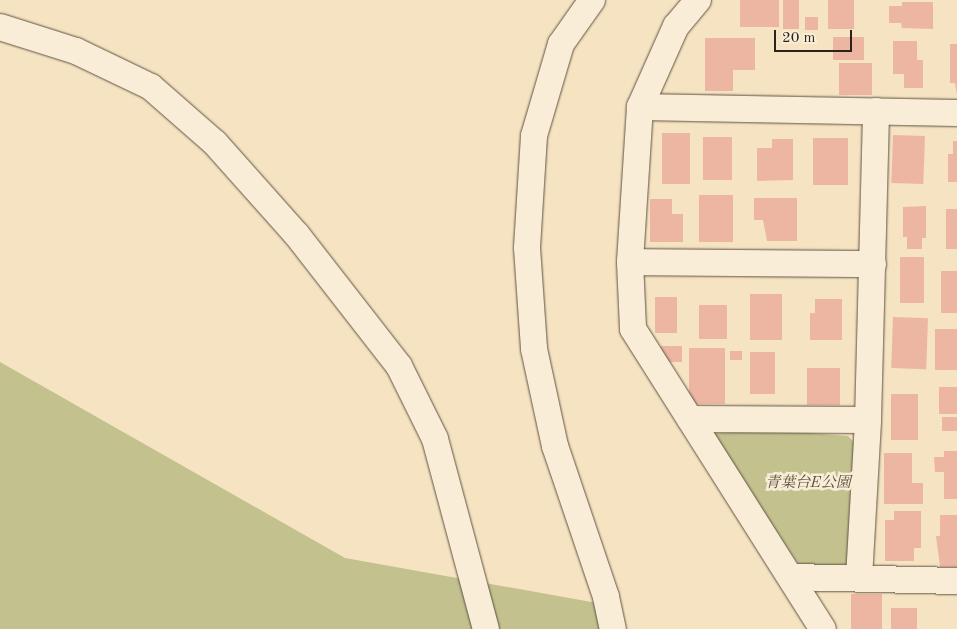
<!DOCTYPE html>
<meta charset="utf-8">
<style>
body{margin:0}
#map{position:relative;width:957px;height:629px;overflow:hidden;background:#f6e3c1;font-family:"Old Standard TT","Noto Serif JP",serif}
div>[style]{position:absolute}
.green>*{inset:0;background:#c3c18e}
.building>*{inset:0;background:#ecb6a2;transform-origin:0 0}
.roads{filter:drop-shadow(0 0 1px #5e5344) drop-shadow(0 0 1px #5e5344)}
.street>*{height:26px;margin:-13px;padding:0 13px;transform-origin:13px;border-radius:13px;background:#f9edd7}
span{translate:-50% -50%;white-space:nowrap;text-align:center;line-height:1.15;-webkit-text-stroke:5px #f9edd7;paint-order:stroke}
.park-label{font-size:15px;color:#59523d;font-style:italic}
.scale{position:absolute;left:774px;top:30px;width:78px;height:22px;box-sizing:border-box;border:2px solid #2b231a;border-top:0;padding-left:6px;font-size:15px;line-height:18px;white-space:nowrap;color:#2b231a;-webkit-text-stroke:4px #f9edd7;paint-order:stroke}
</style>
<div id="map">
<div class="green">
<div style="clip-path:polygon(0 362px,345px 558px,597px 603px,621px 629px,0 629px)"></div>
<div style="clip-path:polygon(758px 429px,848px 436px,862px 450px,853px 561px,840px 569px,802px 567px,797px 562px,712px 434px)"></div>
</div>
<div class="building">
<div style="left:740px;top:0;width:39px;height:27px"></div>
<div style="left:783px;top:0;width:16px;height:29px"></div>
<div style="left:828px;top:0;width:26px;height:29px"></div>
<div style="clip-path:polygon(902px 2px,933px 2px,933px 29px,902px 28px,901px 23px,889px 23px,889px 6px,902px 6px)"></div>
<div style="left:805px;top:17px;width:13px;height:13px"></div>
<div style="left:833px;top:37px;width:31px;height:23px"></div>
<div style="clip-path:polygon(705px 38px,755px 38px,755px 70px,733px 70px,733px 91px,705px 91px)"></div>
<div style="clip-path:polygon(893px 41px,917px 41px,917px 60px,923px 60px,923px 88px,904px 88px,904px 74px,893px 74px)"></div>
<div style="clip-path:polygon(950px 44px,957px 44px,957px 95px,955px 83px,950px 83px)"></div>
<div style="left:839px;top:63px;width:33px;height:32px"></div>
<div style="left:662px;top:133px;width:28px;height:51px"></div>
<div style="left:893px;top:135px;width:32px;height:48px;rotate:2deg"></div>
<div style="left:703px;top:137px;width:29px;height:43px"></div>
<div style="left:813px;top:138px;width:35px;height:47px"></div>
<div style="clip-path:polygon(772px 139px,793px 139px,793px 180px,757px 181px,757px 148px,772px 148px)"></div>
<div style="clip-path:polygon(953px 141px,957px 141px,957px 182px,948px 182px,948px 154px,953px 154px)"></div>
<div style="left:699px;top:195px;width:34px;height:47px"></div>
<div style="clip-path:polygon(754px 198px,797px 198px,797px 241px,767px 241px,763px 220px,754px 220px)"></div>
<div style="clip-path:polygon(650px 199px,672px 199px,672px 214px,683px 214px,683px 242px,650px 242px)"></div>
<div style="clip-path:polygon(926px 206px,926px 238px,922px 238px,922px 249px,907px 249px,907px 237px,903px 237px,903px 207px)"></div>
<div style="left:946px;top:209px;width:11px;height:40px"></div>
<div style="left:900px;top:257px;width:24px;height:46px"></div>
<div style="left:941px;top:271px;width:16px;height:42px"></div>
<div style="left:750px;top:294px;width:32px;height:46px"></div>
<div style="left:655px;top:297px;width:22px;height:36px"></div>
<div style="clip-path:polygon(815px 299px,842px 299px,842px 340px,810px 340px,810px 313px,815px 313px)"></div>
<div style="left:699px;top:305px;width:28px;height:34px"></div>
<div style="left:893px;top:317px;width:35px;height:51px;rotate:2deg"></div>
<div style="left:935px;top:329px;width:22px;height:41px"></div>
<div style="left:661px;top:346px;width:21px;height:16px"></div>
<div style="left:689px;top:348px;width:36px;height:56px"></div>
<div style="left:730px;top:351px;width:12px;height:9px"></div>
<div style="left:750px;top:352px;width:25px;height:42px"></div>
<div style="left:807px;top:368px;width:33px;height:37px"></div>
<div style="left:939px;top:387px;width:18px;height:27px"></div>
<div style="left:891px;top:394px;width:27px;height:46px"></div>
<div style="left:942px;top:417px;width:15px;height:14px"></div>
<div style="clip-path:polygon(944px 451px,957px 451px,957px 499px,944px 499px,944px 472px,935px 472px,934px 457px,944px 457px)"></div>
<div style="clip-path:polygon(884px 453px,912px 453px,912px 483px,923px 483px,923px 504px,884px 504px)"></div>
<div style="clip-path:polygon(894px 511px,921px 511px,921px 548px,914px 548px,914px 561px,885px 561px,885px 520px,894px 520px)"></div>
<div style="clip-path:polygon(940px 515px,957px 515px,957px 567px,940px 567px,936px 536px,940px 536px)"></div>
<div style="left:851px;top:594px;width:31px;height:35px"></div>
<div style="left:891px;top:608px;width:26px;height:21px"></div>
</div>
<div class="roads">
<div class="street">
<div style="left:592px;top:0;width:54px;rotate:125.2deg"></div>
<div style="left:561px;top:44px;width:96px;rotate:106.4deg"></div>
<div style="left:534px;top:136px;width:112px;rotate:93.6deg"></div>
<div style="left:527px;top:248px;width:101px;rotate:86deg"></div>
<div style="left:534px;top:349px;width:99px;rotate:77.8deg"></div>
<div style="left:555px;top:446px;width:159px;rotate:71.3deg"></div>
<div style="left:606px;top:597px;width:33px;rotate:78deg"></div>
<div style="left:698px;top:0;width:34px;rotate:130deg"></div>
<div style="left:676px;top:26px;width:89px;rotate:114deg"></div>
<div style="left:640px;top:107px;width:155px;rotate:93.7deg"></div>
<div style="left:630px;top:262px;width:67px;rotate:87.4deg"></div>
<div style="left:633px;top:329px;width:355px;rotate:57.7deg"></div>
<div style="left:0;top:27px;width:80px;rotate:17.5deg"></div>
<div style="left:76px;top:51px;width:83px;rotate:25.6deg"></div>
<div style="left:151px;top:87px;width:85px;rotate:41.2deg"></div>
<div style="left:215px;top:143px;width:123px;rotate:48.3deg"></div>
<div style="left:297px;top:235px;width:166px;rotate:52.1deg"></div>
<div style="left:399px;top:366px;width:81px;rotate:63.7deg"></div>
<div style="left:435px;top:439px;width:197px;rotate:75deg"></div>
<div style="left:640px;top:107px;width:317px;rotate:1.1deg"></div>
<div style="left:630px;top:262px;width:243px;rotate:0.5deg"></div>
<div style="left:690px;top:419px;width:178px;rotate:0.3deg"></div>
<div style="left:793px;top:577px;width:164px;rotate:1.4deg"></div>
<div style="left:859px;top:578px;width:158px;rotate:-86.7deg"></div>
<div style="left:868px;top:420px;width:309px;rotate:-88.5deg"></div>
</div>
</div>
<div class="park-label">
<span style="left:808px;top:484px">青葉台E公園</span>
</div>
<div class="scale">20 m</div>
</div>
